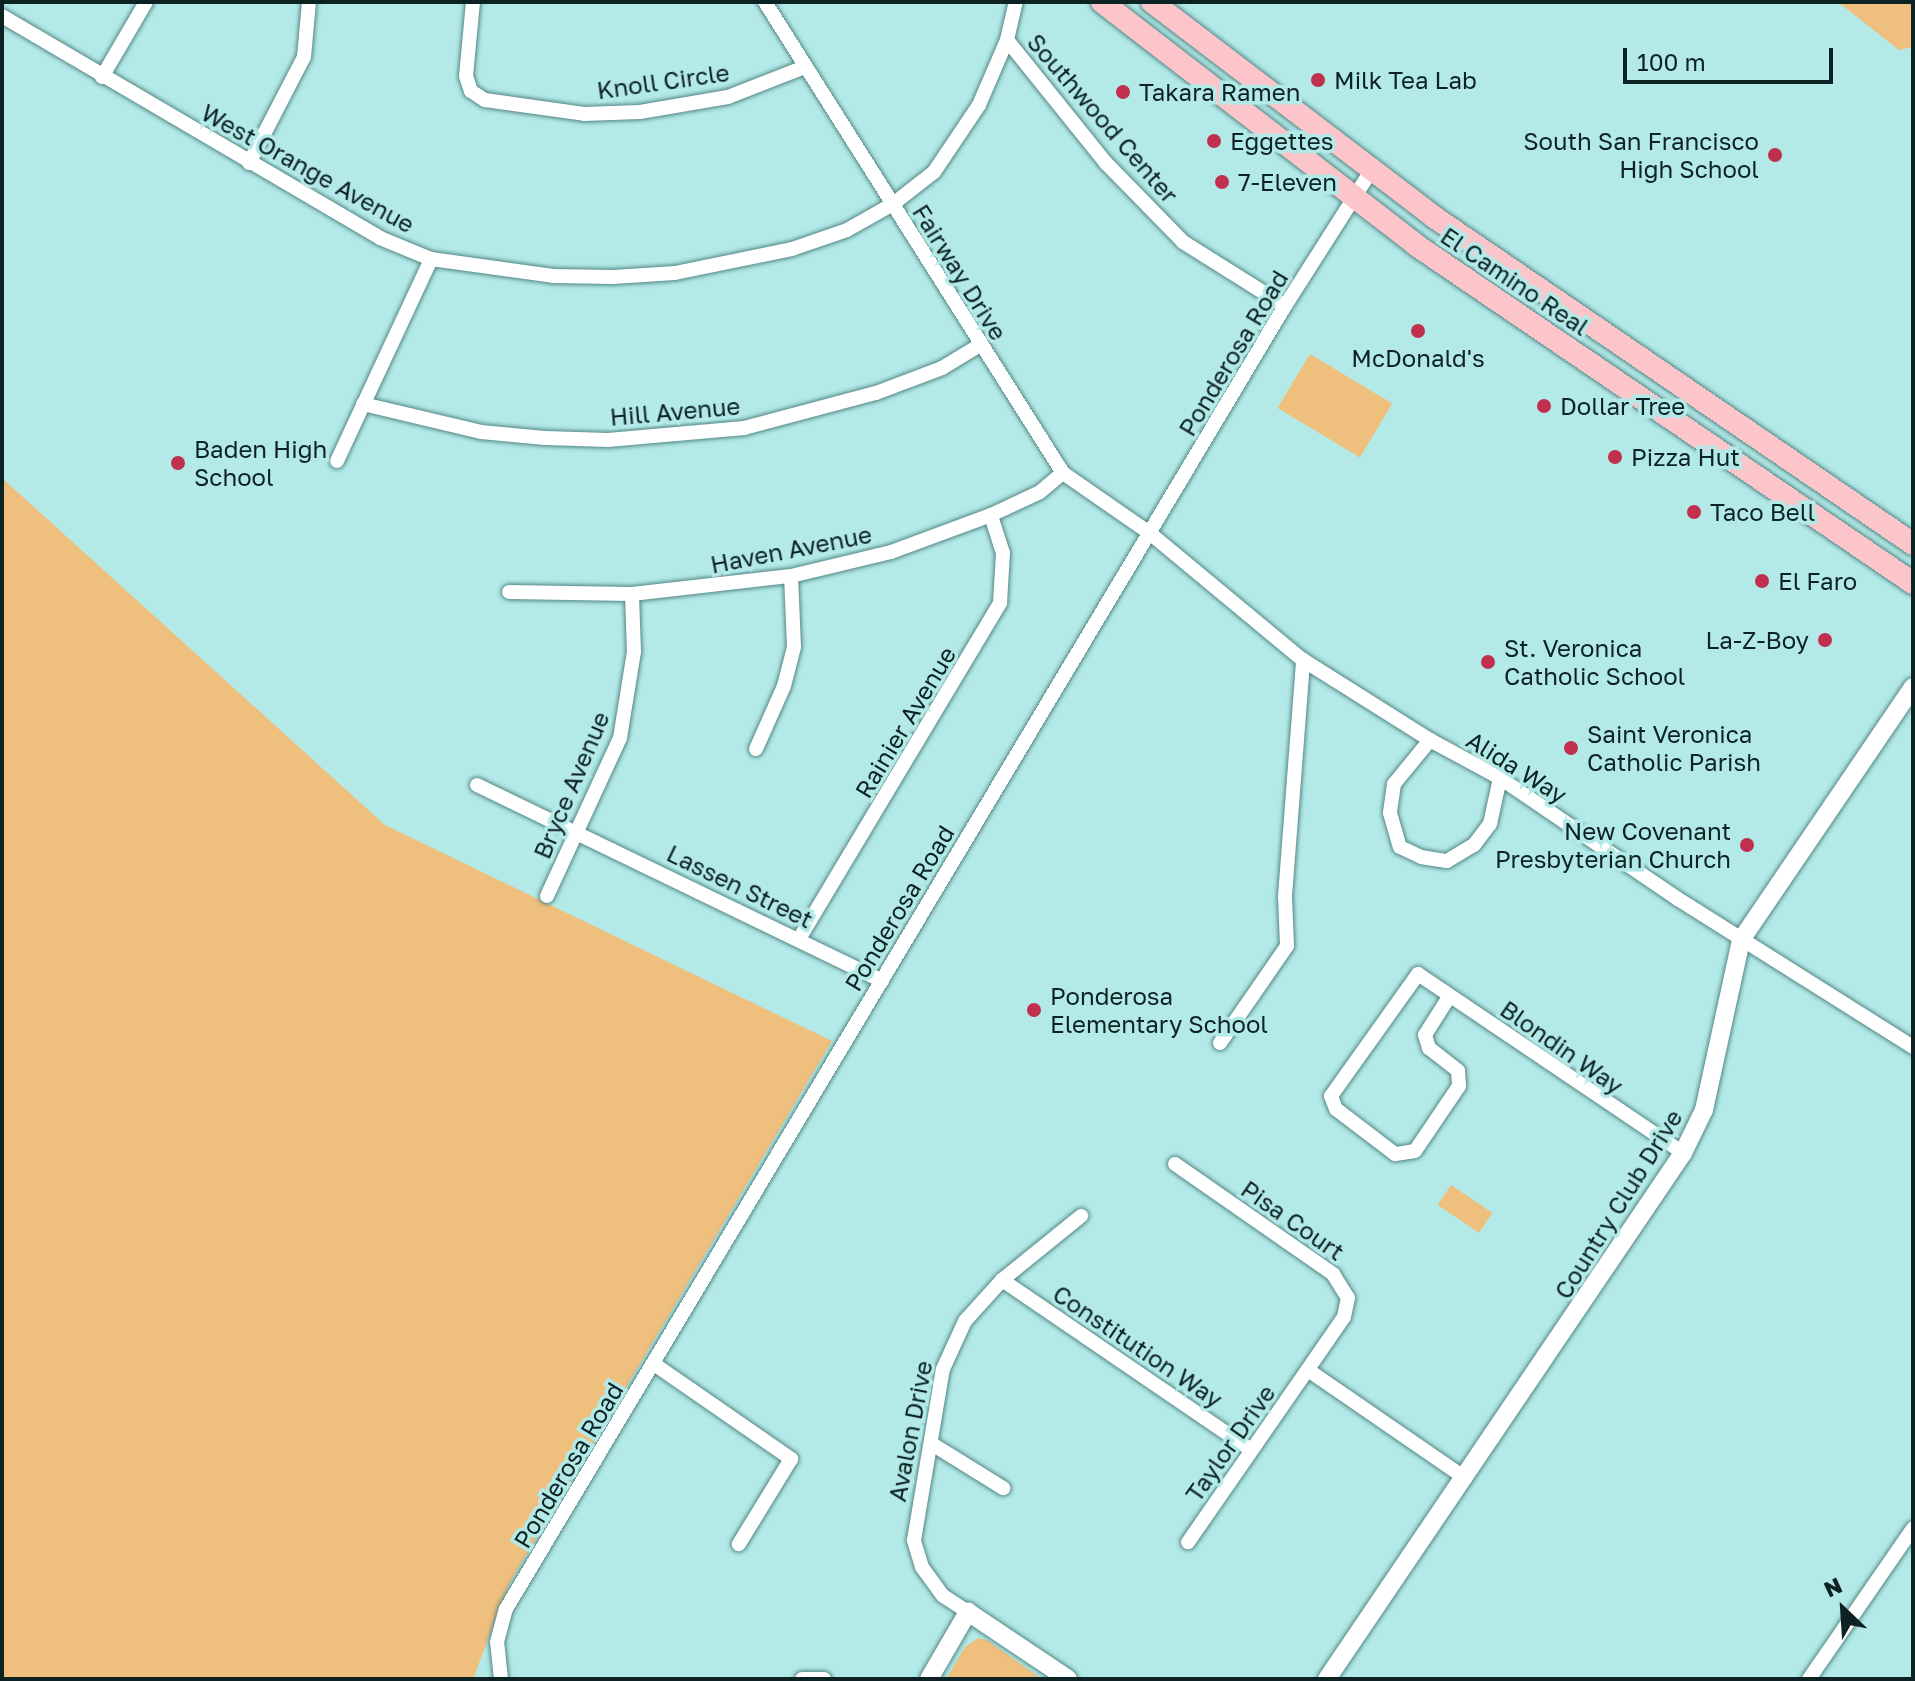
<!DOCTYPE html>
<style>
body{margin:0}
#map{position:relative;width:1915px;height:1681px;overflow:hidden;background:#b3eae8;font-family:"Golos Text",sans-serif}
div>[style]{position:absolute}
.green>*{inset:0;background:#efbf7d;transform-origin:0 0}
.roads{filter:drop-shadow(0 0 2px #538786) drop-shadow(0 0 2px #538786)}
.minor>*{height:14px;margin:-7px;padding:0 7px;transform-origin:7px;border-radius:7px;background:#fff}
.tertiary>*{height:18px;margin:-9px;padding:0 9px;transform-origin:9px;border-radius:9px;background:#fff}
.primary>*{height:22px;margin:-11px;padding:0 11px;transform-origin:11px;border-radius:11px;background:#fcc5ca}
.dots>*{width:22px;height:22px;translate:-50% -50%;box-sizing:border-box;border:4px solid #b3eae8;border-radius:50%}
span{translate:-50% -50%;white-space:nowrap;text-align:center;line-height:1.15;-webkit-text-stroke:7px #b3eae8;paint-order:stroke}
.poi-label{font-size:24px;color:#0d2222}
.left{translate:0 -50%;text-align:left}
.right{translate:-100% -50%;text-align:right}
.street-label{font-size:24px;color:#0d2222}
.frame{position:absolute;inset:0;border:4px solid #0d2222;pointer-events:none}
.north{position:absolute;left:1803px;top:1569px;width:80px;height:80px;-webkit-text-stroke:6px #b3eae8;paint-order:stroke;rotate:335deg;font-size:22px;font-weight:700;line-height:32px;text-align:center;color:#0d2222}
.north::after{content:'';display:block;margin:auto;width:28px;height:36px;background:#0d2222;clip-path:polygon(50% 0,100% 100%,50% 72%,0 100%)}
.scale{position:absolute;left:1623px;top:48px;width:210px;height:36px;box-sizing:border-box;border:4px solid #0d2222;border-top:0;padding-left:10px;font-size:24px;line-height:28px;white-space:nowrap;color:#0d2222;-webkit-text-stroke:6px #b3eae8;paint-order:stroke}
</style>
<div id="map">
<div class="green">
<div style="clip-path:polygon(1838px 2px,1913px 2px,1913px 47px,1899px 50px)"></div>
<div style="left:1310px;top:354px;width:96px;height:63px;rotate:31deg"></div>
<div style="clip-path:polygon(2px 478px,385px 825px,832px 1041px,509px 1584px,473px 1679px,2px 1679px)"></div>
<div style="left:1451px;top:1185px;width:50px;height:24px;rotate:34deg"></div>
<div style="clip-path:polygon(978px 1638px,987px 1640px,1042px 1679px,946px 1679px,965px 1647px)"></div>
</div>
<div class="roads">
<div class="minor">
<div style="left:473px;top:2px;width:74px;rotate:95.4deg"></div>
<div style="left:466px;top:76px;width:16px;rotate:72deg"></div>
<div style="left:471px;top:91px;width:17px;rotate:33deg"></div>
<div style="left:485px;top:100px;width:100px;rotate:8deg"></div>
<div style="left:584px;top:114px;width:56px;rotate:-2deg"></div>
<div style="left:640px;top:112px;width:89px;rotate:-9.7deg"></div>
<div style="left:728px;top:97px;width:83px;rotate:-21.3deg"></div>
<div style="left:765px;top:2px;width:557px;rotate:57.68deg"></div>
<div style="left:1063px;top:473px;width:107px;rotate:34.7deg"></div>
<div style="left:1151px;top:534px;width:197px;rotate:39.7deg"></div>
<div style="left:1303px;top:660px;width:150px;rotate:32.2deg"></div>
<div style="left:1430px;top:740px;width:80px;rotate:28.5deg"></div>
<div style="left:1500px;top:778px;width:215px;rotate:34.2deg"></div>
<div style="left:1678px;top:899px;width:278px;rotate:32.2deg"></div>
<div style="left:2px;top:16px;width:438px;rotate:30.4deg"></div>
<div style="left:380px;top:238px;width:55px;rotate:22.4deg"></div>
<div style="left:431px;top:259px;width:123px;rotate:7.9deg"></div>
<div style="left:553px;top:276px;width:60px;rotate:1deg"></div>
<div style="left:613px;top:277px;width:62px;rotate:-3.7deg"></div>
<div style="left:675px;top:273px;width:119px;rotate:-11.6deg"></div>
<div style="left:792px;top:249px;width:58px;rotate:-19.1deg"></div>
<div style="left:847px;top:230px;width:53px;rotate:-29.5deg"></div>
<div style="left:893px;top:204px;width:52px;rotate:-38deg"></div>
<div style="left:934px;top:172px;width:81px;rotate:-56.1deg"></div>
<div style="left:979px;top:105px;width:71px;rotate:-66.7deg"></div>
<div style="left:1007px;top:40px;width:39px;rotate:-77deg"></div>
<div style="left:1007px;top:40px;width:158px;rotate:51.2deg"></div>
<div style="left:1106px;top:163px;width:110px;rotate:45.7deg"></div>
<div style="left:1183px;top:242px;width:120px;rotate:32.1deg"></div>
<div style="left:102px;top:77px;width:87px;rotate:-59.6deg"></div>
<div style="left:249px;top:163px;width:119px;rotate:-62.6deg"></div>
<div style="left:304px;top:57px;width:55px;rotate:-84.8deg"></div>
<div style="left:363px;top:404px;width:121px;rotate:13.3deg"></div>
<div style="left:481px;top:432px;width:64px;rotate:5.4deg"></div>
<div style="left:545px;top:438px;width:63px;rotate:1.8deg"></div>
<div style="left:608px;top:440px;width:137px;rotate:-5deg"></div>
<div style="left:744px;top:428px;width:137px;rotate:-14.9deg"></div>
<div style="left:876px;top:393px;width:71px;rotate:-20.7deg"></div>
<div style="left:942px;top:368px;width:44px;rotate:-31.2deg"></div>
<div style="left:337px;top:461px;width:223px;rotate:-65deg"></div>
<div style="left:509px;top:592px;width:123px;rotate:0.9deg"></div>
<div style="left:632px;top:594px;width:160px;rotate:-6.5deg"></div>
<div style="left:791px;top:576px;width:103px;rotate:-13.5deg"></div>
<div style="left:891px;top:552px;width:107px;rotate:-20.3deg"></div>
<div style="left:991px;top:515px;width:54px;rotate:-25.1deg"></div>
<div style="left:1040px;top:492px;width:30px;rotate:-40deg"></div>
<div style="left:1430px;top:740px;width:57px;rotate:129.3deg"></div>
<div style="left:1394px;top:784px;width:29px;rotate:98deg"></div>
<div style="left:1390px;top:813px;width:35px;rotate:74deg"></div>
<div style="left:1400px;top:847px;width:23px;rotate:25deg"></div>
<div style="left:1421px;top:857px;width:26px;rotate:9deg"></div>
<div style="left:1447px;top:861px;width:31px;rotate:-31deg"></div>
<div style="left:1474px;top:845px;width:26px;rotate:-53deg"></div>
<div style="left:1490px;top:824px;width:47px;rotate:-77.7deg"></div>
<div style="left:756px;top:749px;width:69px;rotate:-66deg"></div>
<div style="left:784px;top:686px;width:40px;rotate:-75.6deg"></div>
<div style="left:794px;top:647px;width:71px;rotate:-92.4deg"></div>
<div style="left:477px;top:785px;width:450px;rotate:25.8deg"></div>
<div style="left:547px;top:896px;width:174px;rotate:-65.2deg"></div>
<div style="left:620px;top:738px;width:87px;rotate:-80.8deg"></div>
<div style="left:634px;top:652px;width:58px;rotate:-92deg"></div>
<div style="left:799px;top:939px;width:392px;rotate:-59.1deg"></div>
<div style="left:1000px;top:603px;width:50px;rotate:-86.6deg"></div>
<div style="left:1003px;top:553px;width:40px;rotate:-108deg"></div>
<div style="left:1449px;top:997px;width:45px;rotate:122.3deg"></div>
<div style="left:1425px;top:1035px;width:14px;rotate:73deg"></div>
<div style="left:1429px;top:1048px;width:37px;rotate:38deg"></div>
<div style="left:1458px;top:1071px;width:15px;rotate:86deg"></div>
<div style="left:1459px;top:1086px;width:78px;rotate:124.1deg"></div>
<div style="left:1415px;top:1151px;width:20px;rotate:171deg"></div>
<div style="left:1395px;top:1154px;width:74px;rotate:-142.7deg"></div>
<div style="left:1336px;top:1109px;width:14px;rotate:-111deg"></div>
<div style="left:1331px;top:1096px;width:150px;rotate:-54.5deg"></div>
<div style="left:1418px;top:974px;width:320px;rotate:34deg"></div>
<div style="left:1220px;top:1043px;width:118px;rotate:-55.4deg"></div>
<div style="left:1287px;top:946px;width:50px;rotate:-92.3deg"></div>
<div style="left:1285px;top:896px;width:237px;rotate:-85.6deg"></div>
<div style="left:1175px;top:1164px;width:193px;rotate:34.8deg"></div>
<div style="left:1333px;top:1274px;width:28px;rotate:58deg"></div>
<div style="left:1348px;top:1298px;width:19px;rotate:102deg"></div>
<div style="left:1344px;top:1317px;width:274px;rotate:124.7deg"></div>
<div style="left:1002px;top:1280px;width:300px;rotate:34.3deg"></div>
<div style="left:654px;top:1364px;width:167px;rotate:34.7deg"></div>
<div style="left:791px;top:1459px;width:100px;rotate:121.5deg"></div>
<div style="left:1308px;top:1370px;width:191px;rotate:34.5deg"></div>
<div style="left:932px;top:1444px;width:84px;rotate:31.8deg"></div>
<div style="left:968px;top:1612px;width:30px;rotate:-147deg"></div>
<div style="left:943px;top:1596px;width:36px;rotate:-126deg"></div>
<div style="left:922px;top:1567px;width:28px;rotate:-107deg"></div>
<div style="left:914px;top:1540px;width:173px;rotate:-80.4deg"></div>
<div style="left:943px;top:1369px;width:53px;rotate:-65.4deg"></div>
<div style="left:965px;top:1321px;width:55px;rotate:-47.9deg"></div>
<div style="left:1002px;top:1280px;width:102px;rotate:-39deg"></div>
<div style="left:501px;top:1679px;width:37px;rotate:-96deg"></div>
<div style="left:497px;top:1642px;width:34px;rotate:-75deg"></div>
<div style="left:506px;top:1609px;width:1518px;rotate:-59.13deg"></div>
<div style="left:1285px;top:306px;width:160px;rotate:-57.5deg"></div>
<div style="left:802px;top:1679px;width:22px"></div>
<div style="left:1809px;top:1679px;width:183px;rotate:-55.4deg"></div>
</div>
<div class="tertiary">
<div style="left:929px;top:1679px;width:78px;rotate:-59.8deg"></div>
<div style="left:968px;top:1612px;width:120px;rotate:33.8deg"></div>
<div style="left:1327px;top:1679px;width:635px;rotate:-55.91deg"></div>
<div style="left:1683px;top:1153px;width:48px;rotate:-64deg"></div>
<div style="left:1704px;top:1110px;width:174px;rotate:-77.7deg"></div>
<div style="left:1741px;top:940px;width:306px;rotate:-55.8deg"></div>
</div>
<div class="primary">
<div style="left:1102px;top:2px;width:397px;rotate:37.7deg"></div>
<div style="left:1416px;top:245px;width:601px;rotate:34.22deg"></div>
<div style="left:1152px;top:2px;width:355px;rotate:37.3deg"></div>
<div style="left:1434px;top:217px;width:580px;rotate:34.32deg"></div>
</div>
</div>
<div class="dots">
<div style="left:1318px;top:80px;background:#c0304e"></div>
<div style="left:1123px;top:92px;background:#c0304e"></div>
<div style="left:1214px;top:141px;background:#c0304e"></div>
<div style="left:1775px;top:155px;background:#c0304e"></div>
<div style="left:1222px;top:182px;background:#c0304e"></div>
<div style="left:1418px;top:331px;background:#c0304e"></div>
<div style="left:1544px;top:406px;background:#c0304e"></div>
<div style="left:1615px;top:457px;background:#c0304e"></div>
<div style="left:178px;top:463px;background:#c0304e"></div>
<div style="left:1694px;top:512px;background:#c0304e"></div>
<div style="left:1762px;top:581px;background:#c0304e"></div>
<div style="left:1825px;top:640px;background:#c0304e"></div>
<div style="left:1488px;top:662px;background:#c0304e"></div>
<div style="left:1571px;top:748px;background:#c0304e"></div>
<div style="left:1747px;top:845px;background:#c0304e"></div>
<div style="left:1034px;top:1010px;background:#c0304e"></div>
</div>
<div class="poi-label">
<span class="left" style="left:1334px;top:80px">Milk Tea Lab</span>
<span class="left" style="left:1139px;top:92px">Takara Ramen</span>
<span class="left" style="left:1230px;top:141px">Eggettes</span>
<span class="right" style="left:1759px;top:155px">South San Francisco<br>High School</span>
<span class="left" style="left:1238px;top:182px">7-Eleven</span>
<span style="left:1418px;top:358px">McDonald's</span>
<span class="left" style="left:1560px;top:406px">Dollar Tree</span>
<span class="left" style="left:194px;top:463px">Baden High<br>School</span>
<span class="left" style="left:1631px;top:457px">Pizza Hut</span>
<span class="left" style="left:1710px;top:512px">Taco Bell</span>
<span class="left" style="left:1778px;top:581px">El Faro</span>
<span class="right" style="left:1809px;top:640px">La-Z-Boy</span>
<span class="left" style="left:1504px;top:662px">St. Veronica<br>Catholic School</span>
<span class="left" style="left:1587px;top:748px">Saint Veronica<br>Catholic Parish</span>
<span class="right" style="left:1731px;top:845px">New Covenant<br>Presbyterian Church</span>
<span class="left" style="left:1050px;top:1010px">Ponderosa<br>Elementary School</span>
</div>
<div class="street-label">
<span style="left:663px;top:81px;rotate:-8deg">Knoll Circle</span>
<span style="left:1103px;top:118px;rotate:49deg">Southwood Center</span>
<span style="left:308px;top:168px;rotate:29deg">West Orange Avenue</span>
<span style="left:960px;top:272px;rotate:58deg">Fairway Drive</span>
<span style="left:1515px;top:281px;rotate:34deg">El Camino Real</span>
<span style="left:1233px;top:353px;rotate:-59deg">Ponderosa Road</span>
<span style="left:675px;top:411px;rotate:-5deg">Hill Avenue</span>
<span style="left:791px;top:549px;rotate:-11deg">Haven Avenue</span>
<span style="left:905px;top:722px;rotate:-59deg">Rainier Avenue</span>
<span style="left:1517px;top:767px;rotate:32deg">Alida Way</span>
<span style="left:571px;top:785px;rotate:-67deg">Bryce Avenue</span>
<span style="left:740px;top:886px;rotate:26deg">Lassen Street</span>
<span style="left:899px;top:908px;rotate:-59deg">Ponderosa Road</span>
<span style="left:1562px;top:1047px;rotate:35deg">Blondin Way</span>
<span style="left:1618px;top:1204px;rotate:-58deg">Country Club Drive</span>
<span style="left:1293px;top:1220px;rotate:35deg">Pisa Court</span>
<span style="left:1138px;top:1346px;rotate:34deg">Constitution Way</span>
<span style="left:910px;top:1431px;rotate:-79deg">Avalon Drive</span>
<span style="left:1230px;top:1443px;rotate:-55deg">Taylor Drive</span>
<span style="left:568px;top:1465px;rotate:-59deg">Ponderosa Road</span>
</div>
<div class="frame"></div>
<div class="north">N</div>
<div class="scale">100 m</div>
</div>
